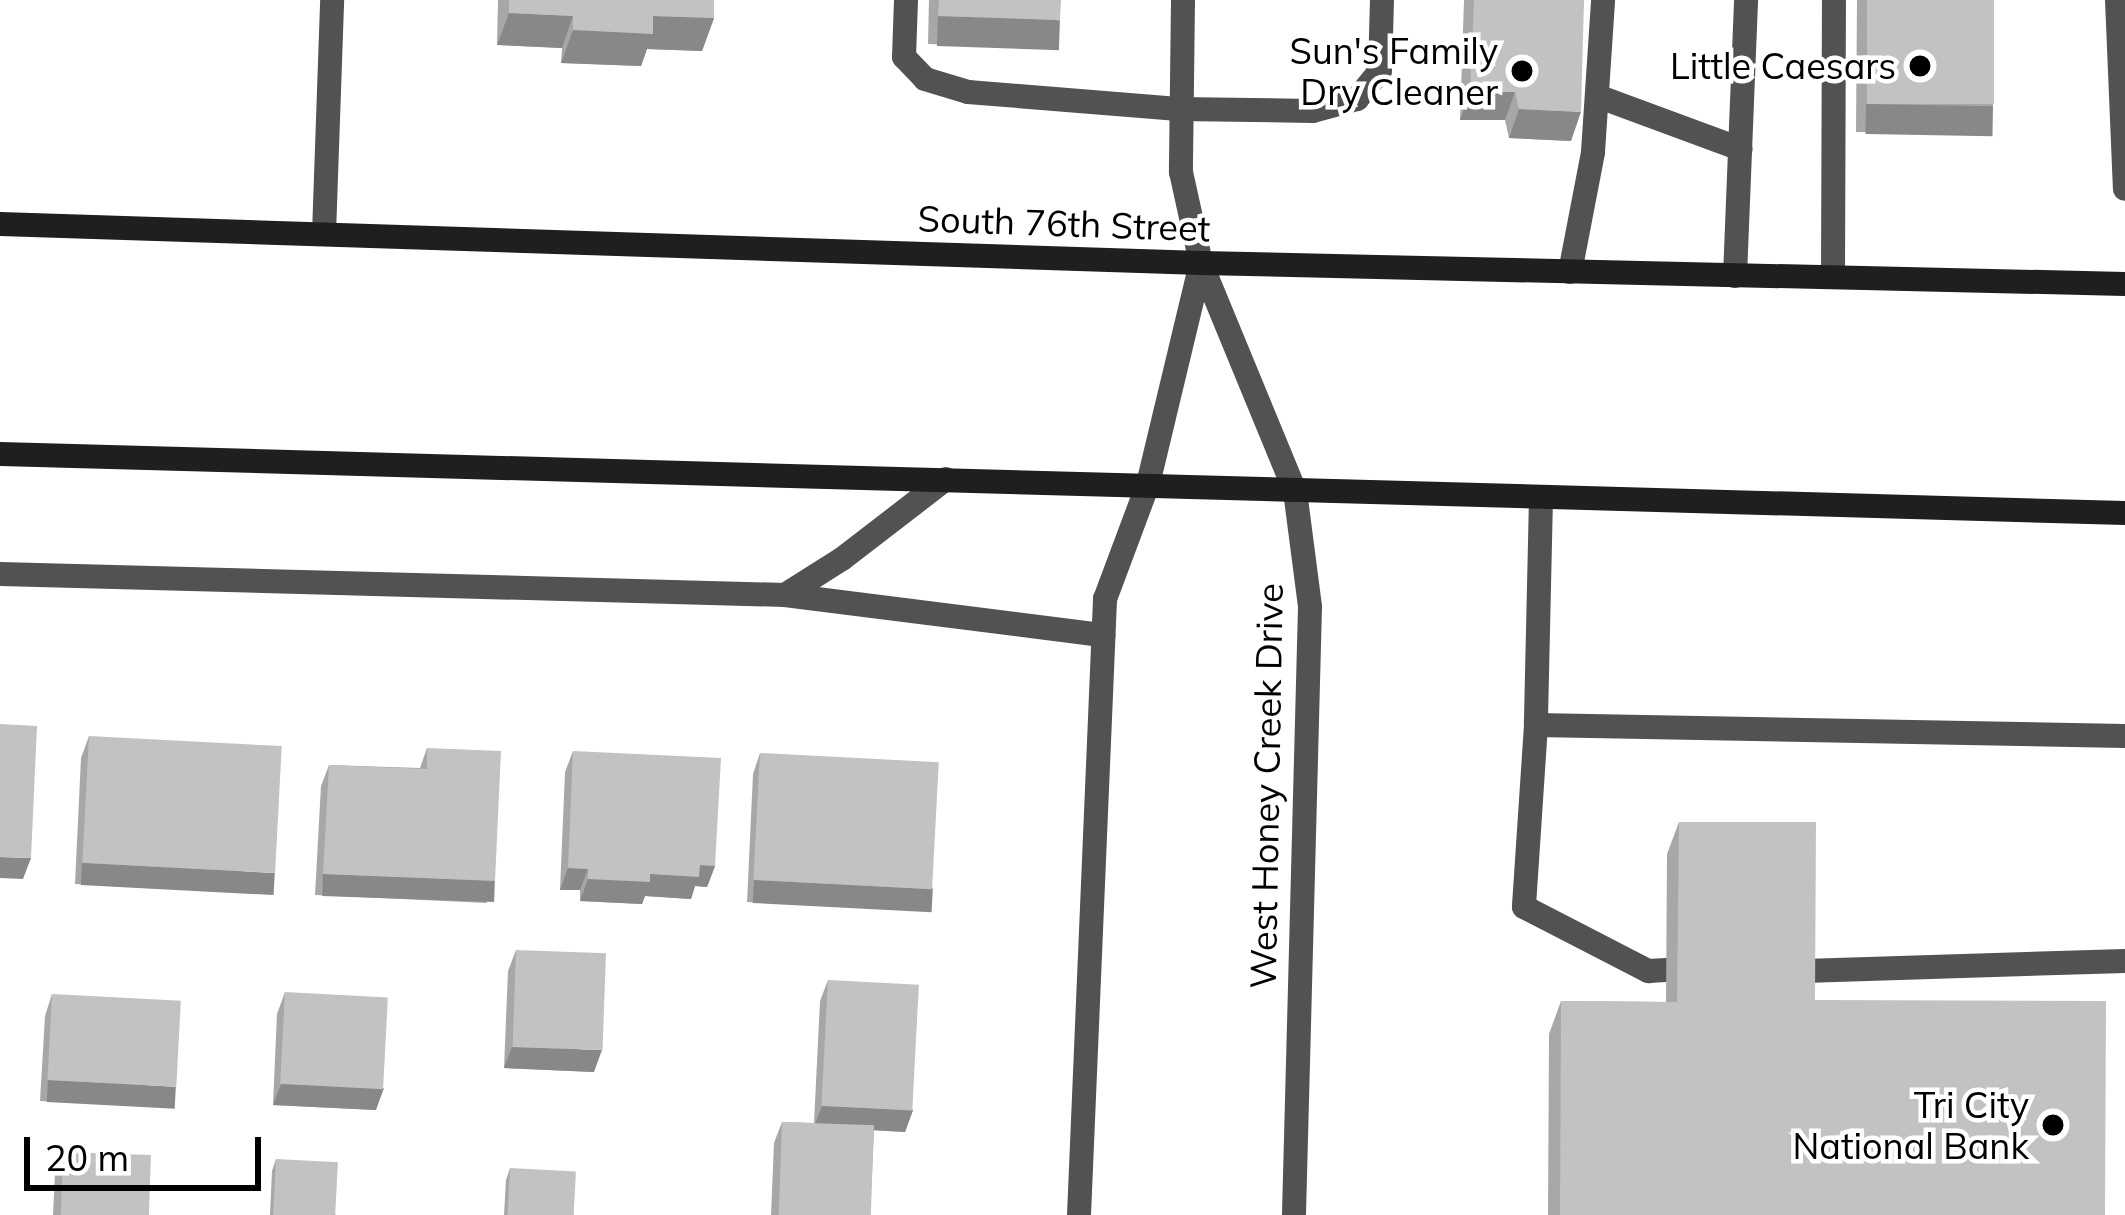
<!DOCTYPE html>
<style>
body{margin:0}
#map{position:relative;width:2125px;height:1215px;overflow:hidden;background:#fff;font-family:Mulish,sans-serif}
div>[style]{position:absolute}
.service>*{height:24px;margin:-12px;padding:0 12px;transform-origin:12px;border-radius:12px;background:#525252}
.minor>*{height:24px;margin:-12px;padding:0 12px;transform-origin:12px;border-radius:12px;background:#525252}
.secondary>*{height:24px;margin:-12px;padding:0 12px;transform-origin:12px;border-radius:12px;background:#1f1f1f}
.wall>*{inset:0;background:#a7a7a7}
.shaded-wall>*{inset:0;background:#888;transform-origin:0 0}
.building>*{inset:0;background:#c2c2c2;transform-origin:0 0}
.dots>*{width:33px;height:33px;translate:-50% -50%;box-sizing:border-box;border:6px solid #fff;border-radius:50%}
span{translate:-50% -50%;white-space:nowrap;text-align:center;line-height:1.15;-webkit-text-stroke:9px #fff;paint-order:stroke}
.poi-label{font-size:36px;color:#000}
.right{translate:-100% -50%;text-align:right}
.street-label{font-size:36px;color:#000}
.scale{position:absolute;left:24px;top:1137px;width:237px;height:54px;box-sizing:border-box;border:6px solid #000;border-top:0;padding-left:15px;font-size:36px;line-height:42px;white-space:nowrap;color:#000;-webkit-text-stroke:9px #fff;paint-order:stroke}
</style>
<div id="map">
<div class="service">
<div style="left:906px;top:0;width:57px;rotate:92deg"></div>
<div style="left:904px;top:57px;width:30px;rotate:46deg"></div>
<div style="left:925px;top:79px;width:45px;rotate:16.8deg"></div>
<div style="left:968px;top:92px;width:211px;rotate:4.6deg"></div>
<div style="left:1178px;top:109px;width:135px;rotate:0.8deg"></div>
<div style="left:1313px;top:111px;width:46px;rotate:-15.3deg"></div>
<div style="left:1357px;top:99px;width:36px;rotate:-51deg"></div>
<div style="left:1380px;top:71px;width:71px;rotate:-88.4deg"></div>
<div style="left:1183px;top:0;width:172px;rotate:90.7deg"></div>
<div style="left:1181px;top:172px;width:93px;rotate:77.6deg"></div>
<div style="left:2117px;top:0;width:189px;rotate:87.6deg"></div>
<div style="left:1597px;top:96px;width:153px;rotate:20.3deg"></div>
<div style="left:324px;top:234px;width:234px;rotate:-88deg"></div>
<div style="left:1570px;top:272px;width:122px;rotate:-79.1deg"></div>
<div style="left:1593px;top:152px;width:152px;rotate:-86.2deg"></div>
<div style="left:1735px;top:276px;width:276px;rotate:-87.7deg"></div>
<div style="left:1833px;top:277px;width:277px;rotate:-89.8deg"></div>
<div style="left:1541px;top:498px;width:227px;rotate:91.3deg"></div>
<div style="left:1536px;top:725px;width:589px;rotate:1.07deg"></div>
<div style="left:1536px;top:725px;width:182px;rotate:93.8deg"></div>
<div style="left:1524px;top:907px;width:140px;rotate:27.3deg"></div>
<div style="left:1648px;top:971px;width:18px;rotate:-3deg"></div>
<div style="left:1804px;top:971px;width:321px;rotate:-1.8deg"></div>
</div>
<div class="minor">
<div style="left:1201px;top:263px;width:247px;rotate:67.6deg"></div>
<div style="left:1295px;top:491px;width:117px;rotate:82.6deg"></div>
<div style="left:1310px;top:607px;width:608px;rotate:91.51deg"></div>
<div style="left:0;top:574px;width:785px;rotate:1.53deg"></div>
<div style="left:785px;top:595px;width:321px;rotate:7.2deg"></div>
<div style="left:785px;top:595px;width:67px;rotate:-32.3deg"></div>
<div style="left:842px;top:559px;width:131px;rotate:-37.6deg"></div>
<div style="left:1079px;top:1215px;width:617px;rotate:-87.58deg"></div>
<div style="left:1105px;top:599px;width:123px;rotate:-69.5deg"></div>
<div style="left:1148px;top:484px;width:227px;rotate:-76.5deg"></div>
</div>
<div class="secondary">
<div style="left:0;top:224px;width:1202px;rotate:1.86deg"></div>
<div style="left:1201px;top:263px;width:924px;rotate:1.3deg"></div>
<div style="left:0;top:454px;width:2126px;rotate:1.59deg"></div>
</div>
<div class="wall">
<div style="clip-path:polygon(498px 0,714px 0,714px 18px,702px 51px,647px 49px,641px 66px,561px 63px,562px 48px,497px 45px)"></div>
<div style="clip-path:polygon(929px 0,1061px 0,1050px 48px,928px 44px)"></div>
<div style="clip-path:polygon(1464px 0,1584px 0,1571px 141px,1509px 138px,1505px 120px,1460px 120px)"></div>
<div style="clip-path:polygon(1857px 0,1994px 0,1993px 106px,1983px 134px,1856px 132px)"></div>
<div style="clip-path:polygon(89px 736px,268px 893px,75px 884px,81px 758px)"></div>
<div style="clip-path:polygon(427px 748px,487px 903px,315px 895px,321px 786px,329px 765px,420px 768px)"></div>
<div style="clip-path:polygon(573px 751px,715px 866px,707px 887px,695px 886px,691px 899px,645px 896px,642px 904px,580px 901px,580px 890px,560px 890px,565px 772px)"></div>
<div style="clip-path:polygon(760px 753px,933px 888px,925px 909px,747px 902px,753px 774px)"></div>
<div style="clip-path:polygon(1679px 822px,1815px 1000px,2105px 1215px,1548px 1215px,1549px 1034px,1561px 1001px,1666px 1002px,1667px 854px)"></div>
<div style="clip-path:polygon(516px 950px,594px 1072px,504px 1068px,508px 971px)"></div>
<div style="clip-path:polygon(828px 980px,913px 1110px,905px 1132px,874px 1130px,870px 1215px,771px 1215px,774px 1143px,782px 1122px,814px 1123px,820px 1001px)"></div>
<div style="clip-path:polygon(285px 992px,376px 1110px,273px 1105px,277px 1014px)"></div>
<div style="clip-path:polygon(52px 994px,169px 1107px,40px 1101px,45px 1016px)"></div>
<div style="clip-path:polygon(63px 1152px,149px 1215px,53px 1215px,55px 1173px)"></div>
<div style="clip-path:polygon(276px 1159px,336px 1215px,270px 1215px,272px 1171px)"></div>
<div style="clip-path:polygon(510px 1168px,574px 1215px,504px 1215px,506px 1180px)"></div>
</div>
<div class="shaded-wall">
<div style="clip-path:polygon(509px 13px,573px 16px,562px 48px,497px 45px)"></div>
<div style="clip-path:polygon(653px 16px,714px 18px,702px 51px,647px 49px,641px 66px,561px 63px,573px 30px)"></div>
<div style="left:938px;top:16px;width:122px;height:30px;rotate:2deg"></div>
<div style="clip-path:polygon(1470px 92px,1515px 92px,1505px 120px,1460px 120px)"></div>
<div style="left:1866px;top:104px;width:127px;height:30px;rotate:1deg"></div>
<div style="clip-path:polygon(1519px 109px,1581px 112px,1571px 141px,1509px 138px)"></div>
<div style="clip-path:polygon(0 857px,31px 858px,23px 879px,0 878px)"></div>
<div style="left:82px;top:863px;width:193px;height:22px;rotate:3deg"></div>
<div style="clip-path:polygon(700px 865px,715px 866px,707px 887px,695px 886px,691px 899px,645px 896px,642px 904px,580px 901px,588px 879px,650px 874px)"></div>
<div style="clip-path:polygon(568px 868px,588px 869px,580px 890px,560px 890px)"></div>
<div style="left:323px;top:874px;width:172px;height:22px;rotate:2deg"></div>
<div style="left:754px;top:880px;width:179px;height:23px;rotate:3deg"></div>
<div style="clip-path:polygon(512px 1047px,602px 1050px,594px 1072px,504px 1068px)"></div>
<div style="left:48px;top:1080px;width:128px;height:22px;rotate:3deg"></div>
<div style="clip-path:polygon(281px 1084px,384px 1088px,376px 1110px,273px 1105px)"></div>
<div style="clip-path:polygon(822px 1106px,913px 1110px,905px 1132px,814px 1127px)"></div>
</div>
<div class="building">
<div style="clip-path:polygon(509px 0,714px 0,714px 18px,653px 16px,653px 34px,573px 30px,573px 16px,509px 13px)"></div>
<div style="clip-path:polygon(939px 0,1061px 0,1060px 20px,938px 16px)"></div>
<div style="clip-path:polygon(1474px 0,1584px 0,1581px 112px,1519px 109px,1515px 92px,1470px 92px)"></div>
<div style="left:1867px;top:0;width:127px;height:104px"></div>
<div style="clip-path:polygon(0 724px,37px 726px,31px 858px,0 857px)"></div>
<div style="left:89px;top:736px;width:193px;height:127px;rotate:3deg"></div>
<div style="clip-path:polygon(427px 748px,501px 751px,495px 881px,323px 874px,329px 765px,427px 769px)"></div>
<div style="clip-path:polygon(573px 751px,721px 758px,715px 866px,700px 865px,699px 877px,650px 874px,650px 882px,588px 879px,588px 869px,568px 868px)"></div>
<div style="left:760px;top:753px;width:179px;height:127px;rotate:3deg"></div>
<div style="clip-path:polygon(1679px 822px,1816px 822px,1815px 1000px,2106px 1001px,2105px 1215px,1560px 1215px,1561px 1001px,1677px 1002px)"></div>
<div style="left:516px;top:950px;width:90px;height:97px;rotate:2deg"></div>
<div style="left:828px;top:980px;width:91px;height:126px;rotate:3deg"></div>
<div style="left:285px;top:992px;width:103px;height:92px;rotate:3deg"></div>
<div style="left:52px;top:994px;width:129px;height:86px;rotate:3deg"></div>
<div style="left:782px;top:1122px;width:92px;height:93px;rotate:2deg"></div>
<div style="left:63px;top:1152px;width:88px;height:63px;rotate:2deg"></div>
<div style="left:276px;top:1159px;width:62px;height:56px;rotate:3deg"></div>
<div style="left:510px;top:1168px;width:66px;height:47px;rotate:3deg"></div>
</div>
<div class="dots">
<div style="left:1920px;top:66px;background:#000"></div>
<div style="left:1522px;top:71px;background:#000"></div>
<div style="left:2053px;top:1125px;background:#000"></div>
</div>
<div class="poi-label">
<span class="right" style="left:1498px;top:71px">Sun's Family<br>Dry Cleaner</span>
<span class="right" style="left:1896px;top:66px">Little Caesars</span>
<span class="right" style="left:2029px;top:1125px">Tri City<br>National Bank</span>
</div>
<div class="street-label">
<span style="left:1064px;top:223px;rotate:2deg">South 76th Street</span>
<span style="left:1266px;top:786px;rotate:-89deg">West Honey Creek Drive</span>
</div>
<div class="scale">20 m</div>
</div>
